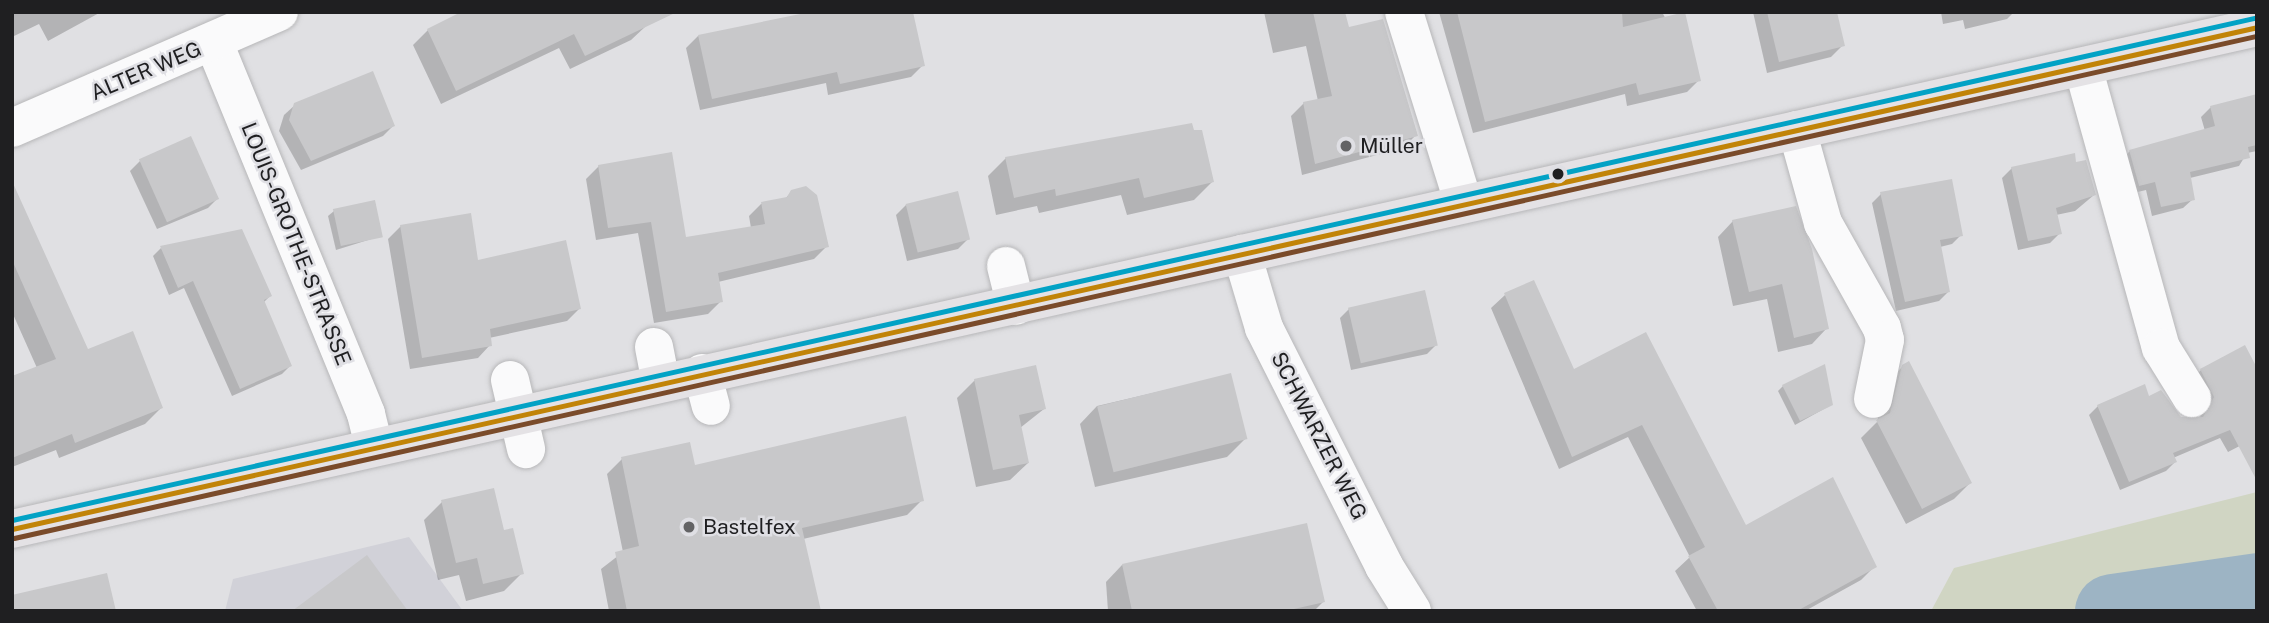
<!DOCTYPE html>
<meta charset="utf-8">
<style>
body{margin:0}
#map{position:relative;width:2269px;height:623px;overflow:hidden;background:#e0e0e3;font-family:"Public Sans",sans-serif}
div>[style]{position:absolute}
.built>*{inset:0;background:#d1d1d8}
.green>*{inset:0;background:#d0d5c3}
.shadow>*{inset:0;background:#0003}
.river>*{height:75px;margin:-37.5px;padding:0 37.5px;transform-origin:37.5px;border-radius:37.5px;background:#9db4c4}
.building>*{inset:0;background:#c8c8ca;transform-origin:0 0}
.roads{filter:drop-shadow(0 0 2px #b7b7b9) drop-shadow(0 0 2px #b7b7b9)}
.minor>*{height:38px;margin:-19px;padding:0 19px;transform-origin:19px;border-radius:19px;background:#fafafb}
.major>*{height:38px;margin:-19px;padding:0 19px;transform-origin:19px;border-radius:19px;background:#e4e2e5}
.bus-1>*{height:5px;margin:-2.5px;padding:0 2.5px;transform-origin:2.5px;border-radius:2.5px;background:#c18408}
.bus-2>*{height:5px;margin:-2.5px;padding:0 2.5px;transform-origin:2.5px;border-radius:2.5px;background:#7a4b2a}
.bus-3>*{height:5px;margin:-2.5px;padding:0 2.5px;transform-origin:2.5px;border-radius:2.5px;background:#02a2c5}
.dots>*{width:19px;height:19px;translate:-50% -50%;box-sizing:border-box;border:4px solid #dfdfe4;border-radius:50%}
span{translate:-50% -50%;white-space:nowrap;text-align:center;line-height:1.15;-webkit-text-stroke:5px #dfdfe4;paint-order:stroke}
.street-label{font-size:21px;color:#1f1f21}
.poi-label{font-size:21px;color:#1f1f21}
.left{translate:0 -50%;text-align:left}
.frame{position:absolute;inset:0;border:14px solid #1f1f21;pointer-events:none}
</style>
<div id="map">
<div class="built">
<div style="clip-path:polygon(409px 537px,463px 611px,225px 611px,233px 579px)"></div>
</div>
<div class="green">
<div style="clip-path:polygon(2257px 492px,2257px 611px,1931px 611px,1954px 568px)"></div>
</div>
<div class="shadow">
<div style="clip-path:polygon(12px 12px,101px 12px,48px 41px,39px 24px,12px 37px)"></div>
<div style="clip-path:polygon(1264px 12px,1344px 12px,1347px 29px,1416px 135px,1403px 148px,1302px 175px,1291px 116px,1304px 103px,1318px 101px,1306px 46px,1273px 53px)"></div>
<div style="clip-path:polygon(1439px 12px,1662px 12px,1699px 80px,1687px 92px,1627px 106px,1625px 94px,1473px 133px)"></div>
<div style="clip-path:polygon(1753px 12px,1835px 12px,1843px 45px,1831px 57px,1767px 73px)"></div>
<div style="clip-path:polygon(1941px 12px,2014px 12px,2007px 19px,1965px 29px,1963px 20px,1943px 24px)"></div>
<div style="clip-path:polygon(646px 26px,631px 40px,570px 69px,559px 48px,441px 104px,413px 45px,428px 30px)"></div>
<div style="clip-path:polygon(698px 36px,923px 65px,911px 77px,828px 95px,826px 83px,700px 110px,686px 48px)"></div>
<div style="clip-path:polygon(2257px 96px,2257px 151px,2247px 153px,2239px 166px,2190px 178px,2193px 199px,2183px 208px,2152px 216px,2146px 190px,2129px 194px,2120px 161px,2130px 151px,2205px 131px,2201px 117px,2211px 107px)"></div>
<div style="clip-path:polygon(295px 105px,393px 126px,383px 136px,301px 170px,279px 131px,284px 115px)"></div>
<div style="clip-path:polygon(190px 138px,217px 199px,208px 208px,157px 229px,130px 171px,140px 161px)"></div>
<div style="clip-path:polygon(1006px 158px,1212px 182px,1194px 200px,1127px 215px,1121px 195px,1039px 213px,1037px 206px,996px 215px,988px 176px)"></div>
<div style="clip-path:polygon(2074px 165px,2094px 195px,2075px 211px,2056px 215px,2060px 233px,2050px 243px,2018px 250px,2002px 178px,2012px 168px)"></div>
<div style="clip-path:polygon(599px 166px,685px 239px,751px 228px,749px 216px,761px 204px,785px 199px,792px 191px,827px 246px,814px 259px,718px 282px,721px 301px,708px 314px,654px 323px,638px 233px,596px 240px,586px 179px)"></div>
<div style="clip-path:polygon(1881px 194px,1961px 235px,1952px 244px,1940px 247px,1949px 291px,1939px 301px,1896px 311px,1872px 203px)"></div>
<div style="clip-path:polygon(906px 205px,968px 239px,958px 249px,907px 261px,896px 215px)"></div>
<div style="clip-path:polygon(334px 211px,381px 236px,336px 250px,328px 216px)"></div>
<div style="clip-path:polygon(12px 217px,87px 351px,161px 408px,145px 424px,59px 458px,56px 450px,12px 467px,12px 378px,37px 368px,12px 312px)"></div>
<div style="clip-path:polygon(1733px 221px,1827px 328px,1812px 344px,1778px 352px,1767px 299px,1733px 306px,1718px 237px)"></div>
<div style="clip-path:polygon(401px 226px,477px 262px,579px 309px,567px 321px,489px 338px,490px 345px,478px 358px,410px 369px,388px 239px)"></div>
<div style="clip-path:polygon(161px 248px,270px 296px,263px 303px,290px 366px,282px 374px,232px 396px,184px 288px,169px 295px,153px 256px)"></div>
<div style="clip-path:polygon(1505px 295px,1573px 371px,1645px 334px,1745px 528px,1832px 479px,1874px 567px,1861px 580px,1805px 611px,1697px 611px,1675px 571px,1690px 557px,1628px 437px,1559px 469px,1491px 308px)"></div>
<div style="clip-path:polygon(1349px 309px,1436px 345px,1427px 354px,1351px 370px,1340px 318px)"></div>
<div style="clip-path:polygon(1903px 366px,1970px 483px,1954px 499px,1906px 524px,1861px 438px,1877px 422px,1887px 383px)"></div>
<div style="clip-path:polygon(2201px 370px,2257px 437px,2228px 452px,2220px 438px,2173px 458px,2175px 462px,2166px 471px,2120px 490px,2089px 415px,2098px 406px,2148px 398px,2180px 419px,2199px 419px,2205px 407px,2192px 380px)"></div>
<div style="clip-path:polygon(1230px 375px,1245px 439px,1227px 457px,1095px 487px,1080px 424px,1097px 406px)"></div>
<div style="clip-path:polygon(975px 380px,1044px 409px,1020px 428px,1028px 463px,1010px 480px,976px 487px,957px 398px)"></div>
<div style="clip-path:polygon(1783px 386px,1831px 405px,1795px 425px,1778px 391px)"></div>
<div style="clip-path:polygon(622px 459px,693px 467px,922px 500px,907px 515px,803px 539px,725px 611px,609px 611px,601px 569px,623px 552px,607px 474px)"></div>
<div style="clip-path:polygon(442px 502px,502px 532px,522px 573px,504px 591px,466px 601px,459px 575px,438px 580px,424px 520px)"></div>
<div style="clip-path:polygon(1122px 565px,1323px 602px,1314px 611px,1108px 611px,1106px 582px)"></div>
</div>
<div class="river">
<div style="left:2112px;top:611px;width:147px;rotate:-8.2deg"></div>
</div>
<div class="building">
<div style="clip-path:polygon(461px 12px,677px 12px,585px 56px,574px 34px,456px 91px,427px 29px)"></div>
<div style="clip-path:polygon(810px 12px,913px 12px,925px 66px,840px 84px,837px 72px,712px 99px,698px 35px)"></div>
<div style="clip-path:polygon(1313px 12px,1345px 12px,1349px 27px,1383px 19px,1418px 136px,1315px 164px,1303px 102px,1332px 96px)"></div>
<div style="clip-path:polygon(1457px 12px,1622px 12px,1623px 27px,1685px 12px,1701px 81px,1639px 95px,1636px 83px,1485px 122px)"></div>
<div style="clip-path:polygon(1767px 12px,1837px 12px,1845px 46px,1779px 62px)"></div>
<div style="clip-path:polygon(373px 71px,395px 126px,311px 161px,289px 120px,294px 103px)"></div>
<div style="clip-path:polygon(2257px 94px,2257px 145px,2248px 147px,2250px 158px,2190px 172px,2195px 200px,2161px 207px,2155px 182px,2139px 186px,2129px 150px,2215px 126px,2210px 106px)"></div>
<div style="clip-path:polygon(1192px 123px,1194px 130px,1202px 130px,1214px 182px,1144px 198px,1139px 178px,1056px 196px,1055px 189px,1014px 198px,1005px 157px)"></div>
<div style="left:191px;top:136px;width:69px;height:57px;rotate:66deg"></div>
<div style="clip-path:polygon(672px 152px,686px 237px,765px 224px,761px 202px,787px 197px,791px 190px,806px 186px,817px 195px,829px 247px,718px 273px,723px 302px,666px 312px,651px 222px,608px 228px,598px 165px)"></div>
<div style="clip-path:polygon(2075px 153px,2076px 162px,2086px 160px,2096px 195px,2056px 208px,2062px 234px,2028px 241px,2011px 167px)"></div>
<div style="clip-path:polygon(1952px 179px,1963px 236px,1940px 240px,1950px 292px,1905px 302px,1880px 192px)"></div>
<div style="clip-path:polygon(12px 181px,88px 349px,133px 331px,163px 408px,75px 443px,72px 434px,12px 458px,12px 376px,56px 359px,12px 260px)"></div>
<div style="left:958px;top:191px;width:50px;height:54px;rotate:76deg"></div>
<div style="left:375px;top:200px;width:38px;height:43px;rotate:78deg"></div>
<div style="clip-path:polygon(1796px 206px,1812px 249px,1829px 329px,1794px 338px,1782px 284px,1749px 292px,1732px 220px)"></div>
<div style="clip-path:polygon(471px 213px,478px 260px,566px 240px,581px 309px,490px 329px,492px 346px,422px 358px,400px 225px)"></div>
<div style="clip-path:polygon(242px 229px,272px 296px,264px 300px,292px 366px,240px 389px,193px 281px,178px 288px,160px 246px)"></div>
<div style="clip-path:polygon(1534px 280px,1574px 369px,1646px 332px,1746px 525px,1833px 477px,1877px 567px,1797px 611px,1718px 611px,1688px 556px,1705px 547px,1642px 425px,1572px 457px,1504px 293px)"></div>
<div style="left:1425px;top:290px;width:57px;height:79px;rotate:77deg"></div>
<div style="clip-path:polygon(2245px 345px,2257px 368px,2257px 481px,2230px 430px,2173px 453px,2177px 462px,2129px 482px,2097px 405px,2145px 384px,2149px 396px,2161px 390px,2181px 417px,2203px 417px,2214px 397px,2200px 369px)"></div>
<div style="clip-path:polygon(1909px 361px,1972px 483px,1922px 509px,1876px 420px,1890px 413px,1902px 365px)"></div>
<div style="clip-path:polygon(1825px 364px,1833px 405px,1800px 421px,1782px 385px)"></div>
<div style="clip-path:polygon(1036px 365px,1046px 409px,1019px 415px,1029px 463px,993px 470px,974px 379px)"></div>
<div style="left:1231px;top:373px;width:68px;height:138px;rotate:76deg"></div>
<div style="clip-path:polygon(906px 416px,924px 501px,802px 528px,821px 611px,627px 611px,615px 552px,639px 546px,621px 457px,690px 442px,695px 465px)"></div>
<div style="clip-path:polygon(494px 488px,504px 530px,513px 528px,524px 574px,483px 584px,477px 558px,456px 563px,441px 500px)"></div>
<div style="clip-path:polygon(1307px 523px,1325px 602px,1285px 611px,1132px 611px,1122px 564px)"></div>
<div style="clip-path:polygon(367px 555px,408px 611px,292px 611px)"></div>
<div style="clip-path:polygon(107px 573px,116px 611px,12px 611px,12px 595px)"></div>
</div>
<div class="roads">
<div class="minor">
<div style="left:1404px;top:12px;width:199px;rotate:72.7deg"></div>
<div style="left:214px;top:43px;width:401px;rotate:67.7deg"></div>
<div style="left:366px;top:414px;width:34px;rotate:76deg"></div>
<div style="left:2083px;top:67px;width:292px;rotate:74.5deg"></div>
<div style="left:2161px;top:348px;width:59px;rotate:58.2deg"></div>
<div style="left:12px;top:128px;width:291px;rotate:-23.5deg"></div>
<div style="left:1797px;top:130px;width:97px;rotate:74.4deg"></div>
<div style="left:1823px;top:223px;width:120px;rotate:60.7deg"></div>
<div style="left:1882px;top:328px;width:12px;rotate:76deg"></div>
<div style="left:1885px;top:340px;width:60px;rotate:101.5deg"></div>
<div style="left:1242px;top:254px;width:77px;rotate:73.4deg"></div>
<div style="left:1264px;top:328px;width:267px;rotate:63.2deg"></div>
<div style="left:1384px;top:566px;width:53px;rotate:58.1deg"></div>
<div style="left:1006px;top:266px;width:41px;rotate:76deg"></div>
<div style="left:654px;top:347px;width:36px;rotate:79deg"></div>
<div style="left:702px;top:373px;width:34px;rotate:75deg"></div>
<div style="left:510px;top:380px;width:71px;rotate:76.9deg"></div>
</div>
<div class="major">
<div style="left:12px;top:529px;width:2300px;rotate:-12.6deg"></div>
</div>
</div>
<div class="bus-1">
<div style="left:12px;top:529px;width:2300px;rotate:-12.6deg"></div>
</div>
<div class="bus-2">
<div style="left:14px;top:538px;width:2298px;rotate:-12.62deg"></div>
</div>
<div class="bus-3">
<div style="left:12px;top:520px;width:2298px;rotate:-12.62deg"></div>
</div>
<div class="dots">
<div style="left:1346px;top:146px;background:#636365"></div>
<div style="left:1558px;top:174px;background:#1f1f21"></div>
<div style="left:689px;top:527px;background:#636365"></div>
</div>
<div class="street-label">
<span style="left:146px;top:71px;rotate:-23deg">ALTER WEG</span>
<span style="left:296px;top:244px;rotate:68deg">LOUIS-GROTHE-STRASSE</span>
<span style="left:1319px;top:436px;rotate:63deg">SCHWARZER WEG</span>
</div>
<div class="poi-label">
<span class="left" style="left:1360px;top:146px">Müller</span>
<span class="left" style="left:703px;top:527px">Bastelfex</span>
</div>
<div class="frame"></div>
</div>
